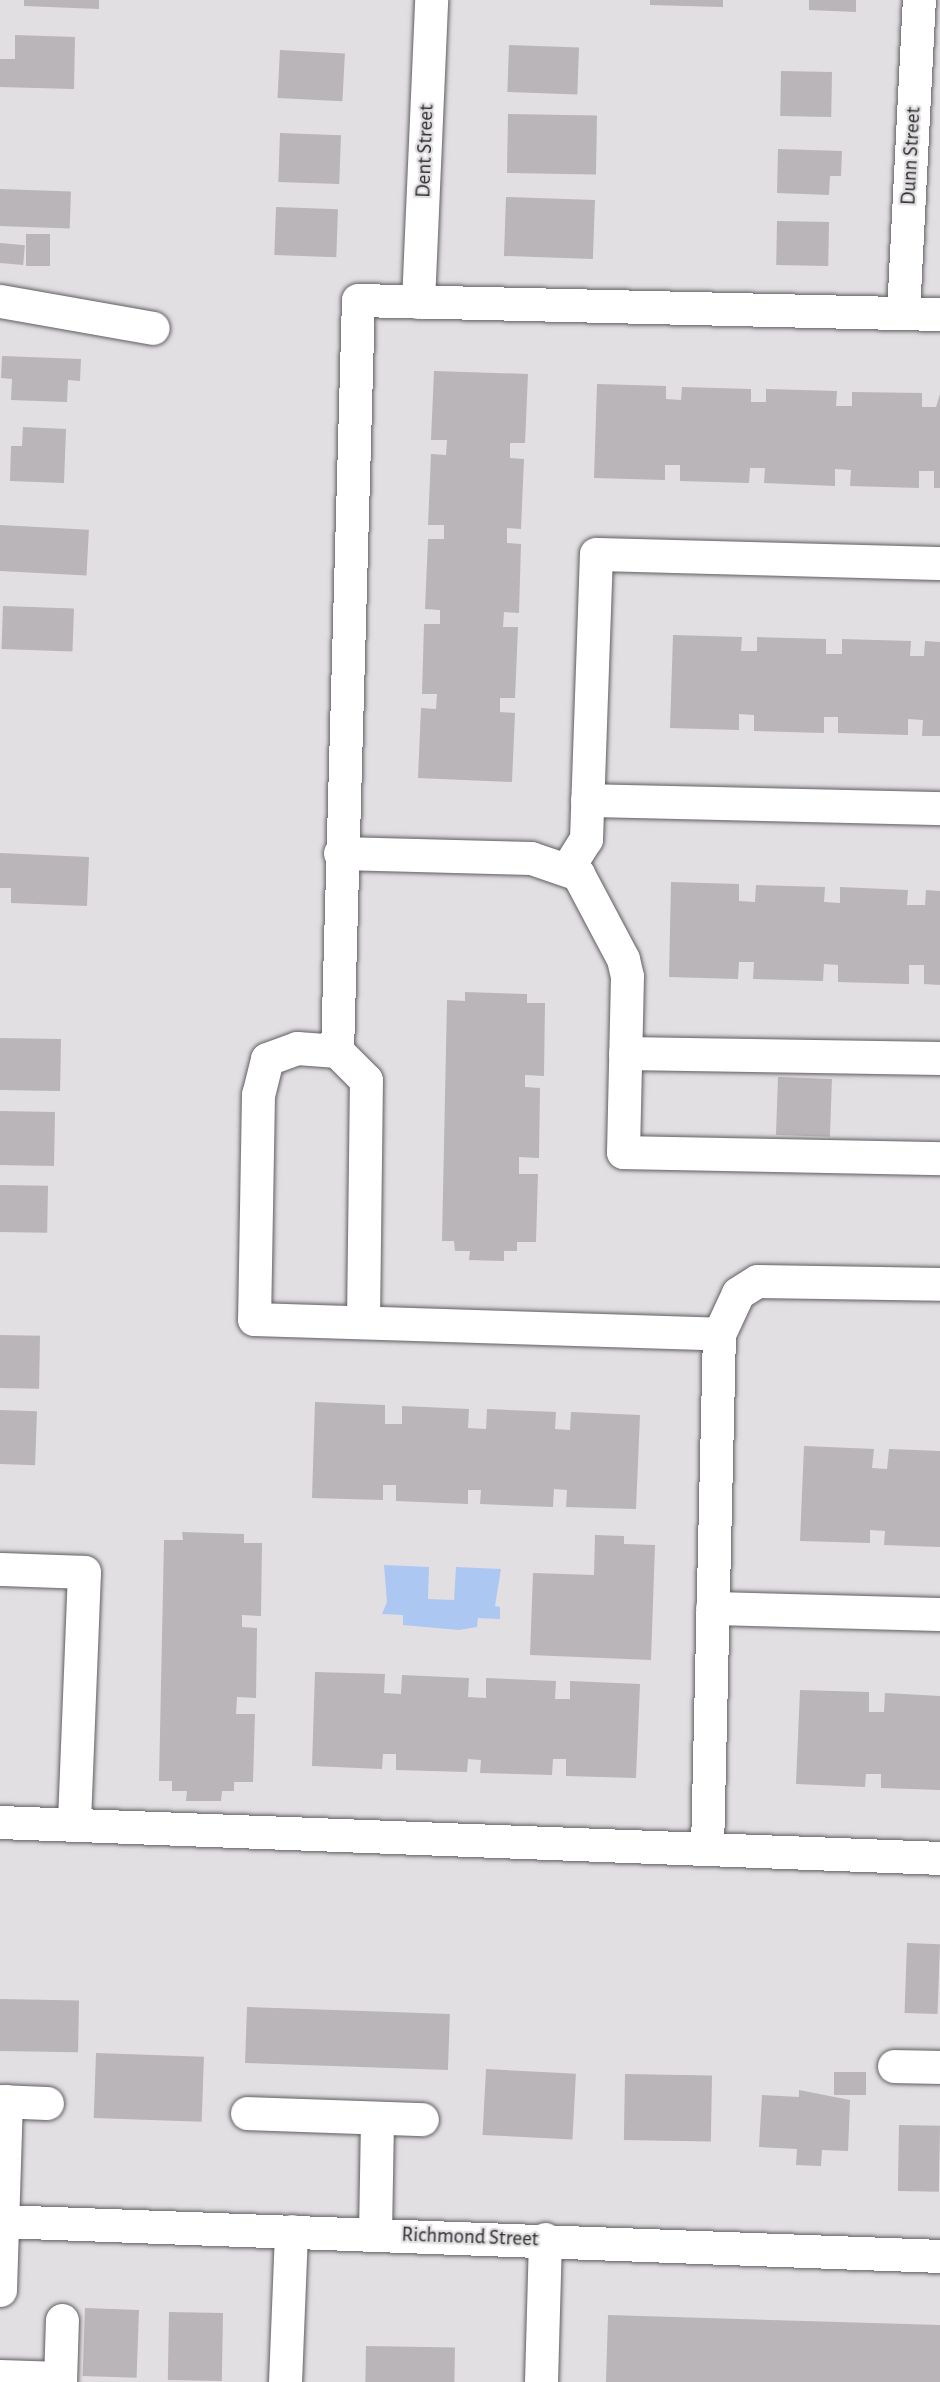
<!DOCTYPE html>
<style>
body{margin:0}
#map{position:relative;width:940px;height:2382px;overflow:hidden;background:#e2dfe3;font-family:"Alegreya Sans",sans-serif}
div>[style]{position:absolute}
.water>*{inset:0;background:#adc7f3}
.building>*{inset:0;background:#b9b5b9;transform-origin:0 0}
.roads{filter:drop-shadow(0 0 2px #615e62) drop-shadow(0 0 2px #615e62)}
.minor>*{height:33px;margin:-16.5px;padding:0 16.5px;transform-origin:16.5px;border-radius:16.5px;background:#fff}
span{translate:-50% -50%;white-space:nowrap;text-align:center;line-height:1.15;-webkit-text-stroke:4.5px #e2dfe3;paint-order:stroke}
.street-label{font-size:21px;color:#2f2e2f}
</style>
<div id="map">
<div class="water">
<div style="clip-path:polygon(384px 1565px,429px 1567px,428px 1599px,454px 1600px,456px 1567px,501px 1569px,495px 1606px,500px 1607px,500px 1619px,478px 1618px,477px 1627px,459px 1630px,403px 1625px,403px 1615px,382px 1614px,387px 1602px)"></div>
</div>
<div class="building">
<div style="clip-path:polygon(24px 0,99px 0,99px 9px,24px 6px)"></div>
<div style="clip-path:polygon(650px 0,723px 0,723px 7px,650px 5px)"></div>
<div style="clip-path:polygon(809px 0,856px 0,856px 12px,809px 10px)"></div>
<div style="clip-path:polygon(15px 35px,75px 37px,74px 89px,0 87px,0 59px,15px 59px)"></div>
<div style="left:509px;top:45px;width:70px;height:47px;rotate:2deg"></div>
<div style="left:280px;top:50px;width:65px;height:48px;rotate:3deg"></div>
<div style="left:781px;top:71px;width:51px;height:45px;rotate:1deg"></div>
<div style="left:508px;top:114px;width:89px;height:59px;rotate:1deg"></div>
<div style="left:280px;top:133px;width:61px;height:49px;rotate:2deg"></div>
<div style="clip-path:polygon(778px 149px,842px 151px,841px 176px,830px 176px,829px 195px,777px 193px)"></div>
<div style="left:0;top:189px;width:71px;height:37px;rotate:2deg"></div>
<div style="left:506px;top:197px;width:89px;height:59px;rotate:2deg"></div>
<div style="left:276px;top:207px;width:62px;height:48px;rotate:2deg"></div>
<div style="left:777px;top:221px;width:52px;height:44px;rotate:1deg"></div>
<div style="left:26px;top:234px;width:24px;height:32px"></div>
<div style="left:0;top:243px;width:25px;height:20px;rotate:5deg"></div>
<div style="clip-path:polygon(2px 356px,81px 359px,80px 381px,68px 380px,67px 402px,11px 400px,12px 379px,1px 378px)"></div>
<div style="clip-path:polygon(434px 371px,528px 374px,525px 443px,510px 443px,510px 458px,524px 459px,521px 529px,507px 528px,507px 543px,521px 544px,519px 613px,504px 612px,503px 627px,518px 627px,515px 698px,500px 698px,500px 712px,515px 713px,512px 782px,418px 778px,421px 708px,436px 709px,437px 694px,422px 694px,424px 624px,440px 624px,440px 610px,425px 609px,428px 539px,444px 539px,444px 525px,428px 525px,431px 454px,446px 455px,447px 440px,431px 440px)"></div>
<div style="clip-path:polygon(597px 384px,666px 386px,666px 399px,681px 400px,682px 387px,751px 389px,751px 402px,766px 402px,766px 389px,837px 391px,836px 406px,852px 406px,852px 392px,922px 393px,922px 407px,936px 407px,940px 394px,940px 488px,934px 488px,934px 471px,919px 471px,919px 488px,850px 486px,851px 470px,835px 469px,835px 486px,764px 483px,765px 468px,750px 468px,749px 483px,680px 481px,680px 465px,665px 465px,665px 480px,594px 478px)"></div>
<div style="clip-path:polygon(23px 427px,66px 429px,64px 483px,10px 481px,11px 446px,22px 446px)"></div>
<div style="left:0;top:525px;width:89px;height:46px;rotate:3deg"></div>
<div style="left:3px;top:606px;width:71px;height:43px;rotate:2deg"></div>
<div style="clip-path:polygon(673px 635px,742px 637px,741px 651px,757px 651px,757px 637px,826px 639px,826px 654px,842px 654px,842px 639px,911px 641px,910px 656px,924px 656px,925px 641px,940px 642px,940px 736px,922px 736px,923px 720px,908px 719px,908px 735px,838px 733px,838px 717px,824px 717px,824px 733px,754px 731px,754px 715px,739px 714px,739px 730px,670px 728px)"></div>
<div style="clip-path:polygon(0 853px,89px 857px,87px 906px,11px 903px,11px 888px,0 888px)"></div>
<div style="clip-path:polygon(671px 882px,739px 884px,739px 901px,755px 902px,756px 885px,825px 887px,824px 902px,840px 903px,840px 887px,908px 890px,907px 905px,925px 905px,926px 890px,940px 891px,940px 985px,924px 984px,924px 965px,909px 965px,909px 984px,838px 982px,838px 965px,824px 964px,823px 981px,753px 979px,754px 962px,739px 962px,738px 979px,669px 977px)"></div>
<div style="clip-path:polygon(465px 992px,527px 994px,527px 1003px,545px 1003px,544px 1076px,525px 1075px,525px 1087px,540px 1088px,539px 1158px,519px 1157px,519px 1174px,538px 1174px,536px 1242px,517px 1242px,517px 1251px,504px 1251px,504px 1261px,469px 1260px,470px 1251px,455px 1251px,454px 1241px,442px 1241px,447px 1000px,465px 1001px)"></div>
<div style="left:0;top:1038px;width:61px;height:52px;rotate:1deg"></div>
<div style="left:778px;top:1077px;width:54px;height:58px;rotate:2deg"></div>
<div style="left:0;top:1111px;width:55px;height:54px;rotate:1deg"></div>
<div style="left:0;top:1185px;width:48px;height:47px;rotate:1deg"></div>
<div style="left:0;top:1335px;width:40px;height:53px;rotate:1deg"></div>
<div style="clip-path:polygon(315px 1402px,385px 1405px,385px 1424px,402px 1424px,402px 1406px,469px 1409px,468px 1428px,486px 1429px,487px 1409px,556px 1412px,555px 1429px,570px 1430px,571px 1412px,640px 1415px,636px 1509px,566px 1507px,567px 1490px,554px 1489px,553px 1507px,480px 1504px,481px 1490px,468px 1490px,468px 1504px,396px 1501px,396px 1485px,383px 1485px,383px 1500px,312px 1498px)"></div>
<div style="left:0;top:1410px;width:37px;height:54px;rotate:2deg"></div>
<div style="clip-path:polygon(804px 1446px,874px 1449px,872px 1468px,887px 1469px,889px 1449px,940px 1451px,940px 1547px,884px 1545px,885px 1531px,870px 1530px,870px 1543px,800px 1541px)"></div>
<div style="clip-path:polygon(182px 1532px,244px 1534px,244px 1543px,262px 1543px,261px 1616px,242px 1615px,242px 1627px,257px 1628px,256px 1698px,237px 1697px,236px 1714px,255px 1714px,253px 1782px,234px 1782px,234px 1791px,222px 1791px,221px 1801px,186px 1801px,187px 1791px,172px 1791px,172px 1781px,159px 1781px,164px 1540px,183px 1540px)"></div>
<div style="clip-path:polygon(595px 1535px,624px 1536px,624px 1544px,655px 1545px,651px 1660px,530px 1655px,533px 1573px,594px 1575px)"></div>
<div style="clip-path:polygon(315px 1672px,385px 1674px,384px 1693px,401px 1694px,402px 1675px,469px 1678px,468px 1697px,486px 1698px,486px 1678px,556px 1681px,555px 1699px,570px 1699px,570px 1681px,640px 1684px,636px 1778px,566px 1776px,566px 1759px,553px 1759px,552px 1775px,480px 1773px,481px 1760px,468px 1759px,467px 1772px,396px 1770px,396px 1754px,383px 1754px,382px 1769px,312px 1766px)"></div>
<div style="clip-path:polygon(800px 1690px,869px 1692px,869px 1712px,884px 1712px,885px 1693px,940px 1696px,940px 1790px,881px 1788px,881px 1774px,866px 1774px,865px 1787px,796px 1784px)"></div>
<div style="left:907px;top:1943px;width:33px;height:70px;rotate:2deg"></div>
<div style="left:0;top:1999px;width:79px;height:52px;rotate:1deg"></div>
<div style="left:247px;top:2007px;width:203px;height:56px;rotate:2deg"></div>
<div style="left:96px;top:2053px;width:108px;height:65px;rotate:2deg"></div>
<div style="left:486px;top:2069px;width:90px;height:66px;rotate:3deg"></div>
<div style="left:834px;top:2072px;width:32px;height:23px"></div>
<div style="left:625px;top:2074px;width:87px;height:66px;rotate:1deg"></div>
<div style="clip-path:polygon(799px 2090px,850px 2100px,848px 2151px,822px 2150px,821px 2166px,796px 2165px,797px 2149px,759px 2147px,762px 2095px,799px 2097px)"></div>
<div style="left:899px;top:2125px;width:41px;height:66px;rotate:1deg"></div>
<div style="left:85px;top:2308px;width:54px;height:68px;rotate:2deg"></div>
<div style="left:169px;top:2312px;width:54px;height:68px;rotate:1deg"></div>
<div style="clip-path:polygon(608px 2315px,940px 2325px,940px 2382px,606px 2382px)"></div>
<div style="left:366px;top:2346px;width:89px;height:36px;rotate:1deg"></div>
</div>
<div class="roads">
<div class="minor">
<div style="left:0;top:301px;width:155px;rotate:10deg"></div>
<div style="left:418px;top:302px;width:302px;rotate:-87.5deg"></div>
<div style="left:903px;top:313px;width:313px;rotate:-87.1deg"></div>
<div style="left:587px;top:800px;width:353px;rotate:1.3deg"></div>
<div style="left:340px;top:853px;width:191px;rotate:1.5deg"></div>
<div style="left:531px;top:858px;width:50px;rotate:18.8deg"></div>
<div style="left:578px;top:874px;width:96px;rotate:62.1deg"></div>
<div style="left:623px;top:959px;width:17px;rotate:77deg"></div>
<div style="left:627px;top:976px;width:176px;rotate:91.3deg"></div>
<div style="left:623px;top:1152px;width:317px;rotate:1.1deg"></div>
<div style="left:567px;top:869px;width:36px;rotate:-58deg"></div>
<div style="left:586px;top:839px;width:285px;rotate:-88deg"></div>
<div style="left:596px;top:554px;width:344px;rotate:1.5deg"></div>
<div style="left:337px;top:1051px;width:751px;rotate:-88.4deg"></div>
<div style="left:358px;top:300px;width:582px;rotate:1.38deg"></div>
<div style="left:625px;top:1053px;width:315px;rotate:0.9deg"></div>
<div style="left:363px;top:1322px;width:242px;rotate:-89.3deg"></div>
<div style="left:366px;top:1080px;width:41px;rotate:-135deg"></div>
<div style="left:337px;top:1051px;width:40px;rotate:-175.7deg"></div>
<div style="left:297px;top:1048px;width:32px;rotate:160deg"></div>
<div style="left:267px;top:1059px;width:36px;rotate:104deg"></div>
<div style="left:258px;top:1094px;width:225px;rotate:91deg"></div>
<div style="left:254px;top:1319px;width:465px;rotate:1.8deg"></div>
<div style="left:0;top:1569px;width:84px;rotate:2deg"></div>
<div style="left:84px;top:1572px;width:253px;rotate:92.3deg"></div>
<div style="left:712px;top:1608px;width:228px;rotate:1.5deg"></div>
<div style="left:0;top:1822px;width:941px;rotate:2.19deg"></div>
<div style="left:707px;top:1849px;width:515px;rotate:-88.67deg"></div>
<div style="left:719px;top:1334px;width:45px;rotate:-65.1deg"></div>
<div style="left:738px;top:1293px;width:22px;rotate:-32deg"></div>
<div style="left:757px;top:1281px;width:183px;rotate:0.9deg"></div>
<div style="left:894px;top:2066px;width:46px;rotate:1.2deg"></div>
<div style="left:0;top:2101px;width:47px;rotate:2.4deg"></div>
<div style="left:247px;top:2113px;width:175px;rotate:2deg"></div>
<div style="left:0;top:2221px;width:941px;rotate:2.13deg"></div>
<div style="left:375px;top:2234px;width:116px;rotate:-89deg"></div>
<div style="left:0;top:2290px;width:189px;rotate:-88.2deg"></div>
<div style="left:0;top:2376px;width:60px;rotate:1.9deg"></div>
<div style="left:60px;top:2382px;width:62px;rotate:-88.2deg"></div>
<div style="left:285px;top:2382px;width:151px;rotate:-87.7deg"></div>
<div style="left:541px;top:2382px;width:143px;rotate:-88.4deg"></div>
</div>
</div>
<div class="street-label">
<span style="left:425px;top:151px;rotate:-88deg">Dent Street</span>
<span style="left:911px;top:156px;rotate:-87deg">Dunn Street</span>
<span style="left:470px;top:2237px;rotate:2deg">Richmond Street</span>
</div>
</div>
